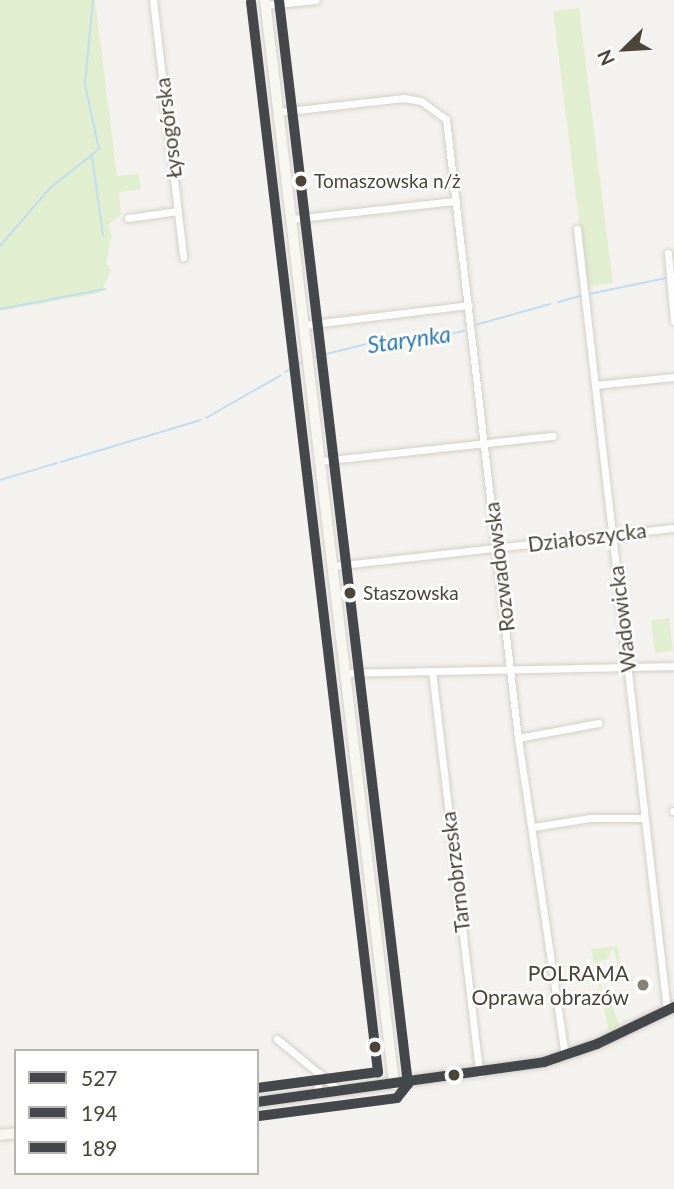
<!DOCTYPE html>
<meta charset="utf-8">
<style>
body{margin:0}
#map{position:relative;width:674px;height:1189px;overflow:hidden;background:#f4f2ee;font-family:Lato,sans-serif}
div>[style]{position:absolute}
.green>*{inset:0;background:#e1eecf;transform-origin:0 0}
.stream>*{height:2px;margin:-1px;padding:0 1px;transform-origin:1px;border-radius:1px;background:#c0ddf1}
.roads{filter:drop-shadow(0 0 2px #d2d0cb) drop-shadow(0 0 2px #d2d0cb)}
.street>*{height:7px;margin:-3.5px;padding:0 3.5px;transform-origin:3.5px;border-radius:3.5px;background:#fdfdfc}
.secondary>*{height:10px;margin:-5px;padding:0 5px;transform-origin:5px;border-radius:5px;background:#f7f6f1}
.bus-1>*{height:10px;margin:-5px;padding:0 5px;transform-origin:5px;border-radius:5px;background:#45484a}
.bus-2>*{height:10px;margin:-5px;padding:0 5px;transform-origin:5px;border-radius:5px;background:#45484a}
.bus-3>*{height:10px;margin:-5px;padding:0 5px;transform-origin:5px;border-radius:5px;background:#45484a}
.dots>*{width:19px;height:19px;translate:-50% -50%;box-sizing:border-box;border:4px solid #fff;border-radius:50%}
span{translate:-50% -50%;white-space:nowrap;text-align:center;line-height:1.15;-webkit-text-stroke:5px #fff;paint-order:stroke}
.bus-label{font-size:19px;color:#4b4439}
.left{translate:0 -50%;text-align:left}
.street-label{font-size:21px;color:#4b4439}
.poi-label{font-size:21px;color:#4b4439}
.right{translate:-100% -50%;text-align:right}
.water-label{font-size:23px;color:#2e7ab2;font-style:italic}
.legend{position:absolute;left:14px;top:1049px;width:245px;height:126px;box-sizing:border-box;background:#fff;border:2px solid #b7b4b0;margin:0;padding:9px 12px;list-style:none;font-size:21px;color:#4b4439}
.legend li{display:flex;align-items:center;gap:14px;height:35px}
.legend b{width:35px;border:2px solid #b7b4b0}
.north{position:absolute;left:590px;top:14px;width:70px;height:70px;-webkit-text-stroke:5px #fff;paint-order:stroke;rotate:246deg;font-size:19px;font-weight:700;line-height:28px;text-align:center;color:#4b4439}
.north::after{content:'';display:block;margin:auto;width:24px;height:32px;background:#4b4439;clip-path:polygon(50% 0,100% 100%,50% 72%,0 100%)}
</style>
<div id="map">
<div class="green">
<div style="clip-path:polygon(0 0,95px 0,117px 176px,138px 174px,141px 189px,119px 192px,121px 215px,108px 225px,112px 236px,106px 263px,112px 270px,100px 293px,0 311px)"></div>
<div style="left:579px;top:8px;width:277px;height:26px;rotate:83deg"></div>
<div style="left:669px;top:618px;width:33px;height:18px;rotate:83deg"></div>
<div style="clip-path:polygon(618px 946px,622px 980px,613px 947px,607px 959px,597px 962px,604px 1002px,611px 1004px,620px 1025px,609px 1031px,591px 949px)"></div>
</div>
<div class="stream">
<div style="left:92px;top:157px;width:79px;rotate:82deg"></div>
<div style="left:0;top:246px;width:77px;rotate:-49.2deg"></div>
<div style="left:50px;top:188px;width:63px;rotate:-38.5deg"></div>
<div style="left:99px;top:149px;width:66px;rotate:-102.2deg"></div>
<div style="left:85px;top:84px;width:84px;rotate:-84.6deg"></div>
<div style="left:589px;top:294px;width:79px;rotate:-11.7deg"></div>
<div style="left:558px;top:302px;width:24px;rotate:-15deg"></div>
<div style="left:0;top:309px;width:107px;rotate:-10.8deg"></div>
<div style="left:475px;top:325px;width:78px;rotate:-15.6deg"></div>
<div style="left:314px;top:357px;width:82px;rotate:-14deg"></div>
<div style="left:394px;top:337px;width:39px;rotate:1deg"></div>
<div style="left:433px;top:338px;width:32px;rotate:-13deg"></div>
<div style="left:285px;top:372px;width:23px;rotate:-31deg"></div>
<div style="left:206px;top:418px;width:86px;rotate:-29.8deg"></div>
<div style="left:61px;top:462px;width:146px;rotate:-16.7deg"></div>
<div style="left:0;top:480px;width:59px;rotate:-16.6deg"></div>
</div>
<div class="roads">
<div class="street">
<div style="left:153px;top:0;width:259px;rotate:83.3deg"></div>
<div style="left:266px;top:5px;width:50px;rotate:-5.7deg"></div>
<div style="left:279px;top:112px;width:126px;rotate:-6.4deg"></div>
<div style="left:404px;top:98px;width:17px;rotate:10deg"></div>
<div style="left:421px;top:101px;width:31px;rotate:36deg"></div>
<div style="left:446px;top:119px;width:623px;rotate:83.37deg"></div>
<div style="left:518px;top:738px;width:322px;rotate:81.6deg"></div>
<div style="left:128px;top:218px;width:50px;rotate:-8deg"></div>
<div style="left:292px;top:219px;width:165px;rotate:-6.3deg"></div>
<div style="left:577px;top:229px;width:786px;rotate:83.43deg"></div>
<div style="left:668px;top:253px;width:68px;rotate:85deg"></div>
<div style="left:304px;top:325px;width:166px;rotate:-6.9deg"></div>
<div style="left:595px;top:385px;width:79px;rotate:-5.8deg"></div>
<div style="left:321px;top:461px;width:233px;rotate:-6.2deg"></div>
<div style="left:334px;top:566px;width:342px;rotate:-6.4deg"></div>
<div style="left:432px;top:671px;width:405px;rotate:83.3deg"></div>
<div style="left:346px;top:673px;width:328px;rotate:-1.2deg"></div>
<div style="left:518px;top:738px;width:82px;rotate:-10.5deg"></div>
<div style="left:673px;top:811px;width:1px"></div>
<div style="left:533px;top:827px;width:58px;rotate:-9deg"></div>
<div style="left:590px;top:818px;width:53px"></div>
<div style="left:277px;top:1039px;width:82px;rotate:39.5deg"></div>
<div style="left:317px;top:1094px;width:21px;rotate:-85deg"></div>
</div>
<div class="secondary">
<div style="left:265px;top:0;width:1092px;rotate:83.21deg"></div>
<div style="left:257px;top:1102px;width:290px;rotate:-7.9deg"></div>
<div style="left:544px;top:1062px;width:56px;rotate:-18.8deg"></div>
<div style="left:597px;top:1044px;width:85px;rotate:-25.7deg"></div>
<div style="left:0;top:1135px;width:16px;rotate:-7deg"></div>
</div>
</div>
<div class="bus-1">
<div style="left:257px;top:1102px;width:290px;rotate:-7.9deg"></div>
<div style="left:544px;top:1062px;width:56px;rotate:-18.8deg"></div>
<div style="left:597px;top:1044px;width:85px;rotate:-25.7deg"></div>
</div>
<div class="bus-2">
<div style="left:259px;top:1116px;width:139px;rotate:-7.4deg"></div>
<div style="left:397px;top:1098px;width:18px;rotate:-52deg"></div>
<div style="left:408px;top:1084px;width:1092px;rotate:-96.79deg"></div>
</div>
<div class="bus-3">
<div style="left:251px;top:2px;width:1078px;rotate:83.23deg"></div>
<div style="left:378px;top:1072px;width:122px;rotate:172.5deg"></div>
</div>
<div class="dots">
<div style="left:301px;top:181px;background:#4b4439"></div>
<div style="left:350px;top:593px;background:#4b4439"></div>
<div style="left:643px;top:985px;background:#868178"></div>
<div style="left:375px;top:1047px;background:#4b4439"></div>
<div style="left:454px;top:1075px;background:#4b4439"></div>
</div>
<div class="bus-label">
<span class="left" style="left:314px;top:181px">Tomaszowska n/ż</span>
<span class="left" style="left:363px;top:593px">Staszowska</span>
</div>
<div class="street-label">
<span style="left:168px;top:128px;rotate:-97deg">Łysogórska</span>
<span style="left:587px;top:537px;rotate:-7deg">Działoszycka</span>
<span style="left:499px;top:567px;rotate:-97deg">Rozwadowska</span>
<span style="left:622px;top:619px;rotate:-97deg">Wadowicka</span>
<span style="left:455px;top:872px;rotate:-97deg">Tarnobrzeska</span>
</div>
<div class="poi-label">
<span class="right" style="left:629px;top:985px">POLRAMA<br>Oprawa obrazów</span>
</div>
<div class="water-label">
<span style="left:409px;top:339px;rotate:-8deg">Starynka</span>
</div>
<ul class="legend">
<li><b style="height:9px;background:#45484a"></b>527</li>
<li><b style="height:9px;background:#45484a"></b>194</li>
<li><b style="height:9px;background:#45484a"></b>189</li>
</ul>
<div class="north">N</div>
</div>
